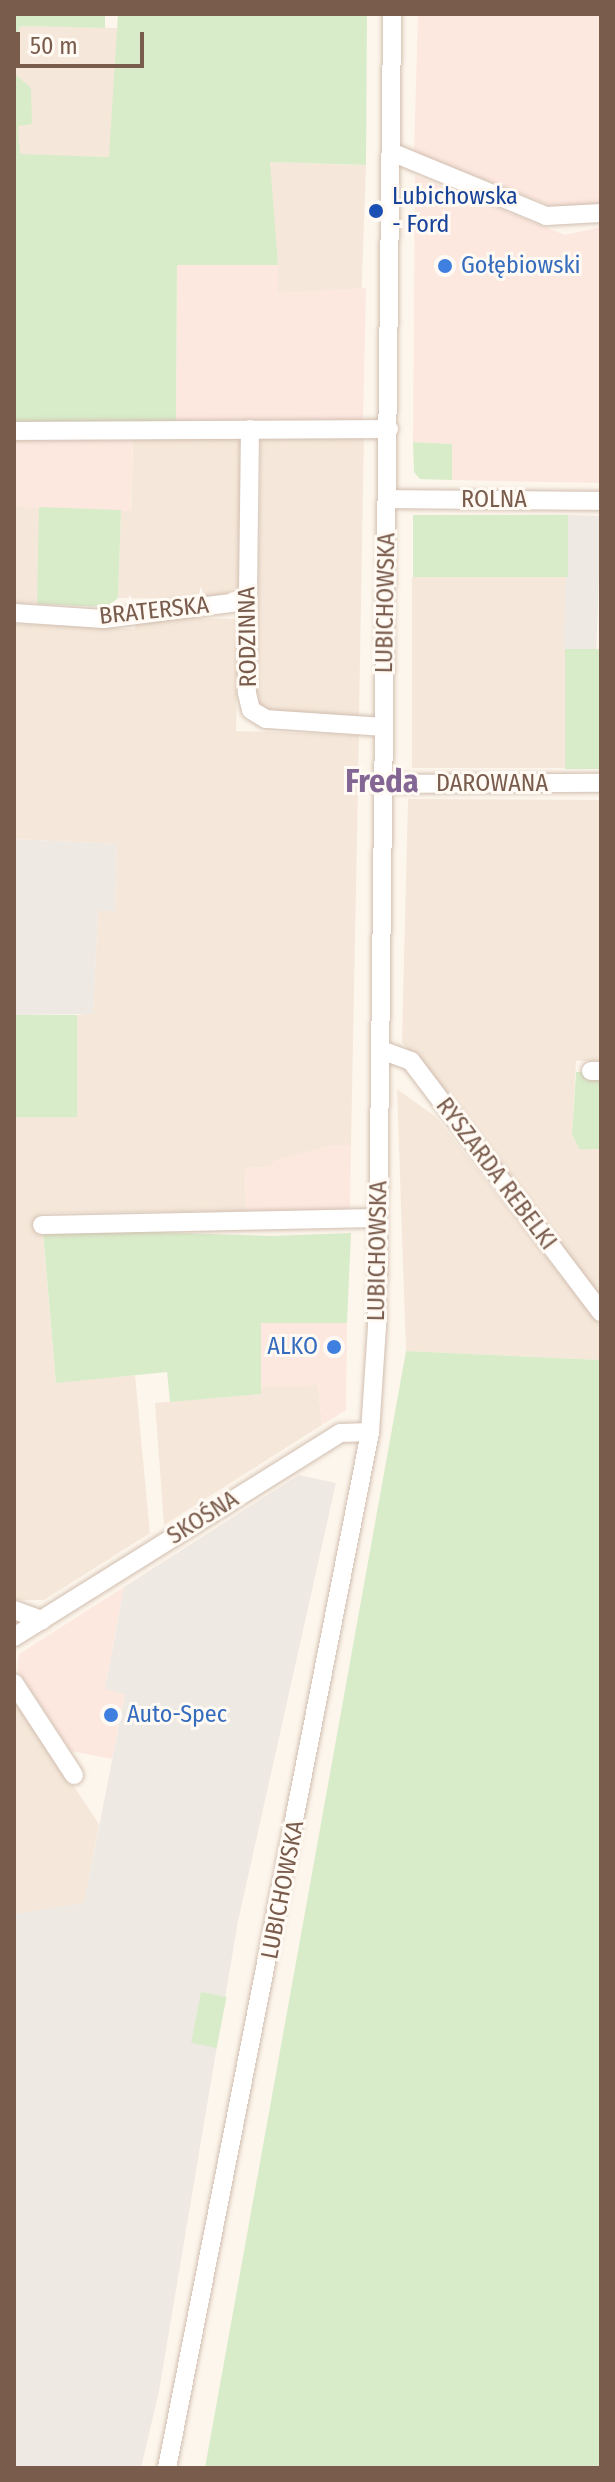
<!DOCTYPE html>
<meta charset="utf-8">
<style>
body{margin:0}
#map{position:relative;width:615px;height:2482px;overflow:hidden;background:#fdf6ec;font-family:"Fira Sans Condensed",sans-serif}
div>[style]{position:absolute}
.residential>*{inset:0;background:#f5e8da;transform-origin:0 0}
.commercial>*{inset:0;background:#fde8e0;transform-origin:0 0}
.industrial>*{inset:0;background:#efe9e4;transform-origin:0 0}
.green>*{inset:0;background:#d8ecc9;transform-origin:0 0}
.roads{filter:drop-shadow(0 0 2px #d1beb0) drop-shadow(0 0 2px #d1beb0)}
.minor>*{height:18px;margin:-9px;padding:0 9px;transform-origin:9px;border-radius:9px;background:#fff}
.dots>*{width:22px;height:22px;translate:-50% -50%;box-sizing:border-box;border:4px solid #fffaf3;border-radius:50%}
span{translate:-50% -50%;white-space:nowrap;text-align:center;line-height:1.15;-webkit-text-stroke:6px #fffaf3;paint-order:stroke}
.transit-label{font-size:24px;color:#164399}
.left{translate:0 -50%;text-align:left}
.shop-label{font-size:24px;color:#366cbe}
.right{translate:-100% -50%;text-align:right}
.street-label{font-size:24px;color:#7a5c4d}
.district-label{font-size:32px;color:#846695;font-weight:700}
.frame{position:absolute;inset:0;border:16px solid #7a5c4d;pointer-events:none}
.scale{position:absolute;left:16px;top:32px;width:128px;height:36px;box-sizing:border-box;border:4px solid #7a5c4d;border-top:0;padding-left:10px;font-size:24px;line-height:28px;white-space:nowrap;color:#7a5c4d;-webkit-text-stroke:6px #fffaf3;paint-order:stroke}
</style>
<div id="map">
<div class="residential">
<div style="clip-path:polygon(21px 26px,120px 28px,110px 157px,19px 155px,14px 39px)"></div>
<div style="left:270px;top:162px;width:96px;height:131px;rotate:2deg"></div>
<div style="clip-path:polygon(364px 433px,359px 716px,267px 712px,257px 701px,261px 434px)"></div>
<div style="clip-path:polygon(241px 436px,238px 587px,227px 599px,118px 598px,121px 510px,131px 510px,133px 437px)"></div>
<div style="left:14px;top:507px;width:25px;height:96px"></div>
<div style="left:412px;top:577px;width:155px;height:191px"></div>
<div style="clip-path:polygon(137px 617px,238px 619px,236px 731px,359px 735px,351px 1145px,332px 1145px,269px 1167px,245px 1168px,246px 1211px,41px 1213px,56px 1382px,135px 1375px,150px 1533px,44px 1600px,14px 1600px,14px 1117px,76px 1117px,77px 1015px,93px 1013px,98px 910px,115px 911px,117px 844px,14px 839px,14px 624px,135px 629px)"></div>
<div style="clip-path:polygon(408px 799px,601px 800px,601px 1061px,576px 1061px,572px 1134px,579px 1149px,601px 1149px,601px 1304px,402px 1042px)"></div>
<div style="clip-path:polygon(397px 1089px,436px 1117px,601px 1327px,601px 1360px,406px 1351px)"></div>
<div style="clip-path:polygon(318px 1385px,322px 1425px,164px 1525px,155px 1403px,260px 1394px,261px 1386px)"></div>
<div style="clip-path:polygon(14px 1696px,99px 1824px,84px 1904px,14px 1914px)"></div>
</div>
<div class="commercial">
<div style="clip-path:polygon(418px 14px,601px 16px,601px 203px,565px 211px,414px 153px)"></div>
<div style="clip-path:polygon(415px 176px,565px 235px,601px 227px,601px 483px,452px 480px,452px 444px,413px 442px)"></div>
<div style="clip-path:polygon(177px 265px,278px 265px,278px 293px,366px 288px,363px 421px,176px 424px)"></div>
<div style="left:133px;top:437px;width:74px;height:119px;rotate:92deg"></div>
<div style="clip-path:polygon(332px 1145px,351px 1145px,350px 1211px,246px 1211px,245px 1168px,269px 1167px,275px 1160px)"></div>
<div style="clip-path:polygon(261px 1323px,347px 1323px,346px 1410px,322px 1425px,318px 1385px,261px 1386px)"></div>
<div style="clip-path:polygon(124px 1587px,105px 1688px,125px 1693px,112px 1759px,71px 1751px,17px 1669px,19px 1654px)"></div>
</div>
<div class="industrial">
<div style="left:568px;top:515px;width:33px;height:134px;rotate:2deg"></div>
<div style="clip-path:polygon(14px 839px,117px 844px,115px 911px,98px 911px,93px 1014px,14px 1015px)"></div>
<div style="clip-path:polygon(299px 1475px,336px 1483px,238px 1921px,159px 2391px,141px 2468px,14px 2468px,14px 1914px,84px 1903px,125px 1694px,105px 1689px,124px 1587px)"></div>
</div>
<div class="green">
<div style="clip-path:polygon(14px 14px,105px 14px,105px 28px,21px 26px,14px 39px)"></div>
<div style="clip-path:polygon(118px 14px,367px 14px,366px 165px,270px 162px,278px 265px,177px 265px,176px 424px,14px 423px,14px 56px,15px 74px,31px 88px,32px 124px,18px 126px,20px 154px,109px 157px)"></div>
<div style="clip-path:polygon(413px 442px,452px 444px,452px 480px,420px 479px,414px 472px)"></div>
<div style="clip-path:polygon(39px 507px,121px 510px,118px 598px,107px 607px,37px 604px)"></div>
<div style="left:413px;top:515px;width:155px;height:62px"></div>
<div style="left:565px;top:649px;width:36px;height:120px"></div>
<div style="left:14px;top:1015px;width:63px;height:102px"></div>
<div style="clip-path:polygon(576px 1072px,601px 1072px,601px 1149px,579px 1149px,572px 1134px)"></div>
<div style="clip-path:polygon(96px 1230px,272px 1236px,351px 1233px,347px 1323px,261px 1323px,261px 1394px,170px 1402px,167px 1372px,56px 1383px,43px 1232px)"></div>
<div style="clip-path:polygon(406px 1351px,601px 1360px,601px 2468px,205px 2468px)"></div>
<div style="left:201px;top:1992px;width:26px;height:52px;rotate:11deg"></div>
</div>
<div class="roads">
<div class="minor">
<div style="left:391px;top:152px;width:168px;rotate:22.4deg"></div>
<div style="left:546px;top:216px;width:55px;rotate:-3.1deg"></div>
<div style="left:250px;top:429px;width:264px;rotate:90.7deg"></div>
<div style="left:247px;top:693px;width:17px;rotate:77deg"></div>
<div style="left:251px;top:710px;width:17px;rotate:31deg"></div>
<div style="left:266px;top:719px;width:117px;rotate:3.9deg"></div>
<div style="left:14px;top:431px;width:375px;rotate:-0.3deg"></div>
<div style="left:388px;top:499px;width:213px;rotate:0.5deg"></div>
<div style="left:14px;top:613px;width:90px;rotate:3.8deg"></div>
<div style="left:104px;top:619px;width:144px;rotate:-7.2deg"></div>
<div style="left:383px;top:784px;width:218px;rotate:-0.3deg"></div>
<div style="left:381px;top:1050px;width:32px;rotate:20deg"></div>
<div style="left:411px;top:1061px;width:315px;rotate:52.9deg"></div>
<div style="left:591px;top:1071px;width:10px"></div>
<div style="left:42px;top:1225px;width:336px;rotate:-1.2deg"></div>
<div style="left:14px;top:1610px;width:30px;rotate:20deg"></div>
<div style="left:14px;top:1637px;width:385px;rotate:-32deg"></div>
<div style="left:341px;top:1433px;width:29px;rotate:-2deg"></div>
<div style="left:14px;top:1683px;width:110px;rotate:56.9deg"></div>
<div style="left:167px;top:2468px;width:1056px;rotate:-78.91deg"></div>
<div style="left:370px;top:1432px;width:106px;rotate:-86.2deg"></div>
<div style="left:377px;top:1326px;width:1312px;rotate:-89.34deg"></div>
</div>
</div>
<div class="dots">
<div style="left:376px;top:211px;background:#1a4fb4"></div>
<div style="left:445px;top:266px;background:#3f7fe0"></div>
<div style="left:334px;top:1347px;background:#3f7fe0"></div>
<div style="left:111px;top:1715px;background:#3f7fe0"></div>
</div>
<div class="transit-label">
<span class="left" style="left:392px;top:211px">Lubichowska<br>- Ford</span>
</div>
<div class="shop-label">
<span class="left" style="left:461px;top:266px">Gołębiowski</span>
<span class="right" style="left:318px;top:1347px">ALKO</span>
<span class="left" style="left:127px;top:1715px">Auto-Spec</span>
</div>
<div class="street-label">
<span style="left:494px;top:500px">ROLNA</span>
<span style="left:386px;top:603px;rotate:-89deg">LUBICHOWSKA</span>
<span style="left:154px;top:611px;rotate:-6deg">BRATERSKA</span>
<span style="left:248px;top:637px;rotate:-91deg">RODZINNA</span>
<span style="left:492px;top:784px">DAROWANA</span>
<span style="left:496px;top:1174px;rotate:53deg">RYSZARDA REBELKI</span>
<span style="left:378px;top:1251px;rotate:-89deg">LUBICHOWSKA</span>
<span style="left:203px;top:1518px;rotate:-32deg">SKOŚNA</span>
<span style="left:283px;top:1890px;rotate:-79deg">LUBICHOWSKA</span>
</div>
<div class="district-label">
<span style="left:382px;top:781px">Freda</span>
</div>
<div class="frame"></div>
<div class="scale">50 m</div>
</div>
